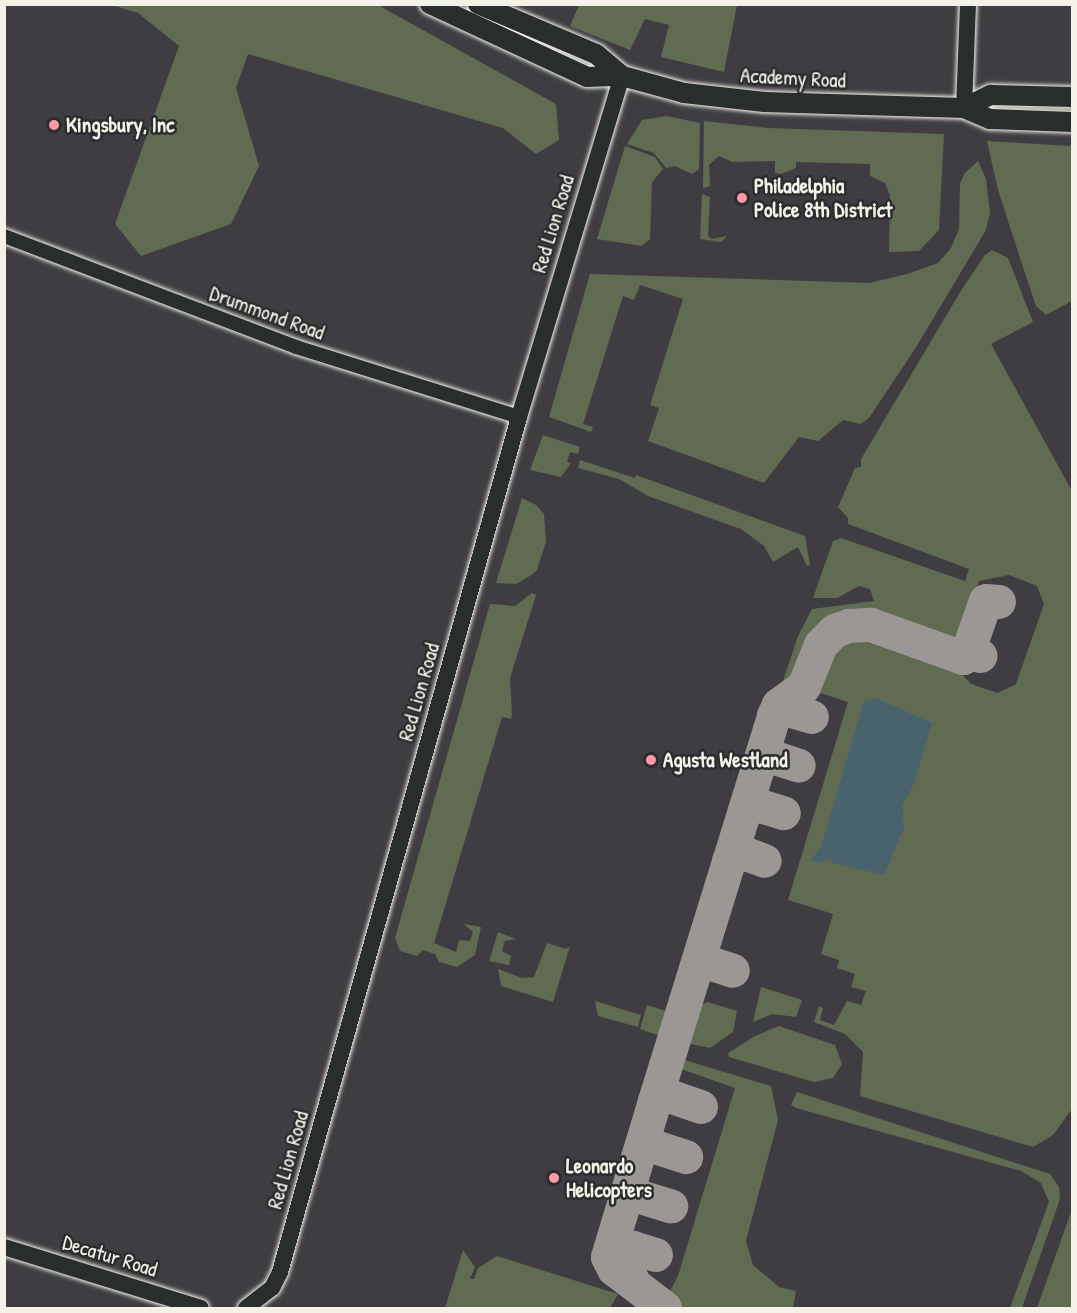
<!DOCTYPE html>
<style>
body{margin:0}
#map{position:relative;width:1077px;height:1313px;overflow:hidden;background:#3f3d41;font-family:"Patrick Hand",sans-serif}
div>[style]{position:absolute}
.green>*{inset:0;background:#616b51}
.water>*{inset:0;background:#48636d}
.taxiway>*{height:34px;margin:-17px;padding:0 17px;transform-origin:17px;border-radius:17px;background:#9a9794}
.roads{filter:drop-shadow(0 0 2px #f4f1e8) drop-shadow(0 0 2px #f4f1e8)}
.minor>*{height:14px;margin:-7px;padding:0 7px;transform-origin:7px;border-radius:7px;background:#2a2d2e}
.tertiary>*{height:16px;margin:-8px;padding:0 8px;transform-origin:8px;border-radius:8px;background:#2a2d2e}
.secondary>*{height:20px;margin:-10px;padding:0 10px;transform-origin:10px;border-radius:10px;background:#2a2d2e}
.dots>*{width:16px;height:16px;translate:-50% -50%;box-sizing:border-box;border:3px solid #2a2d2e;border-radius:50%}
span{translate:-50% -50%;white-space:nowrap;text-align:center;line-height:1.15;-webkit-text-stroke:5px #2a2d2e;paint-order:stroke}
.street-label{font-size:21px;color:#f4f1e8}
.poi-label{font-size:21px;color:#f4f1e8;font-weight:700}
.left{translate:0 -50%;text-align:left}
.frame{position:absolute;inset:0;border:6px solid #f4f1e8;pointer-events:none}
</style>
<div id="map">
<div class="green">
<div style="clip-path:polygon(112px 5px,378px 5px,556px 104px,559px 140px,536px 154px,503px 128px,248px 54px,236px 88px,259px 166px,231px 224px,141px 256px,115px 224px,179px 46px,138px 13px)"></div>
<div style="clip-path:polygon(579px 5px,737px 5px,724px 72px,661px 57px,669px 25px,645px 19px,630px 50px,570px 26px)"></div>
<div style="clip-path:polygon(667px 116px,700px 123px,699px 169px,692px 174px,675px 166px,666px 168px,654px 153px,627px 144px,642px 120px)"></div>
<div style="clip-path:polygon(704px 121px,768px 128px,944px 134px,939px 230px,919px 251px,889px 252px,890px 195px,885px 183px,870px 176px,870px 164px,796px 162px,796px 168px,781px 174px,775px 173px,775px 161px,732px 162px,719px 156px,709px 165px,710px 186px,703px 188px)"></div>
<div style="clip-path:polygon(987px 141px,1072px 146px,1072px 301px,1046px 315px,1036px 306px,1021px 261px,998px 190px)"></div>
<div style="clip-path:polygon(625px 146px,655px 157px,663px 169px,652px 182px,650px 239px,642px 246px,597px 239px)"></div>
<div style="clip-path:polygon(978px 161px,986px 179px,990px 213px,986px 230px,915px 349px,869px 418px,861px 424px,843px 420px,818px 441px,799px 437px,764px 483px,648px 441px,659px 408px,650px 405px,683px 299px,640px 285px,634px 300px,623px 296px,583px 424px,593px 427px,591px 432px,549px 417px,590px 274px,869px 283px,907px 274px,938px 263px,951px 248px,959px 229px,960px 184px,964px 174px)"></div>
<div style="clip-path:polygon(702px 194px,710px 197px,708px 236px,712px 239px,727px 236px,721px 242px,700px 239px)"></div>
<div style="clip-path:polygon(992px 250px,1008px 258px,1033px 322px,991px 344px,1072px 491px,1072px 1109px,1053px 1135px,1033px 1147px,860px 1096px,863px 1052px,845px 1034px,814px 1022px,819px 1006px,823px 1008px,820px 1020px,834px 1025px,847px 1001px,861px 1005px,866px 991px,851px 987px,855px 974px,837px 968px,839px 960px,821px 954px,833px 914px,788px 900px,848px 702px,811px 690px,825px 650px,851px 632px,871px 633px,951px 662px,971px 684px,998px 693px,1016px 684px,1044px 604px,1037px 586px,1009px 575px,979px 581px,956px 647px,872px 618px,847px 619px,817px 635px,797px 686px,783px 681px,798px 636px,812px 609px,874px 601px,870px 589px,859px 586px,837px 598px,813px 598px,833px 541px,841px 538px,965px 581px,969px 569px,848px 524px,848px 518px,838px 507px,855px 468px,861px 467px,861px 459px,962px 289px,985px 255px)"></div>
<div style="clip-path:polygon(543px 435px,580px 447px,578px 454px,570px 452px,567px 462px,571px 463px,561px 477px,530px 470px)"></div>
<div style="clip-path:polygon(580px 460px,635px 478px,636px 475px,805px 536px,810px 565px,807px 566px,798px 547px,773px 562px,764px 546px,741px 529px,648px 496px,619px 479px,578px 468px)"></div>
<div style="clip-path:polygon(522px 498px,536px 505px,544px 514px,546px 542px,537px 570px,530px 576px,516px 584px,496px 583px)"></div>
<div style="clip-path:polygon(532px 593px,536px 595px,510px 678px,512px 715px,511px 719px,502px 717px,434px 943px,456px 952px,459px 940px,470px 941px,473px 932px,464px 924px,481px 927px,475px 955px,457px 967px,439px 962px,435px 954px,423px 950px,417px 956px,400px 951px,395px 938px,490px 604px,515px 606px)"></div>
<div style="clip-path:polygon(498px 932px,516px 939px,505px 941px,502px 951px,511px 956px,509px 965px,489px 961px)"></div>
<div style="clip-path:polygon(547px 943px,566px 949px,570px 946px,553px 1002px,501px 986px,498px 969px,522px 978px,534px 977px)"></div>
<div style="clip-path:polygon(761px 987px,802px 1000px,796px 1017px,772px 1014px,753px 1022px)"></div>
<div style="clip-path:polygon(595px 1001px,641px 1015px,638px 1027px,598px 1016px)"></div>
<div style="clip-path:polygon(708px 1002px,737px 1011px,733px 1032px,710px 1048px,686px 1043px,684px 1038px,693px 1008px)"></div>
<div style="clip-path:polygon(647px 1005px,669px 1012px,672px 1020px,667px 1032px,657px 1035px,640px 1029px)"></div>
<div style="clip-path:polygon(779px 1026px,835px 1045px,842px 1064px,833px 1078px,814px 1082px,729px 1057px,728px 1053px,755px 1036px)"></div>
<div style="clip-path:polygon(681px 1059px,771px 1086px,778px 1120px,746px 1241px,753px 1265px,779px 1287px,796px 1291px,793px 1308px,677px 1308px,667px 1297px,678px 1276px,735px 1088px,678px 1068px,676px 1063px)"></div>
<div style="clip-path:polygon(797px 1092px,1050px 1174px,1059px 1187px,1060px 1199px,1022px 1308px,1010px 1308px,1049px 1202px,1041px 1183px,1021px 1171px,796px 1108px,791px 1105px)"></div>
<div style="clip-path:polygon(1072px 1210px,1072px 1308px,1037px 1308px,1071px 1212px)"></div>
<div style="clip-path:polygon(463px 1250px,475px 1267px,470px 1279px,474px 1279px,478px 1268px,497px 1256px,618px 1294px,610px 1308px,445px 1308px)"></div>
</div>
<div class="water">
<div style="clip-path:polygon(875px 698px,932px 723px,913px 786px,902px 805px,904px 828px,884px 875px,833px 863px,830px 858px,820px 863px,811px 860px,821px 847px,864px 701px)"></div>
</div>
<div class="taxiway">
<div style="left:967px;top:655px;width:57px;rotate:-70.6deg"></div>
<div style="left:986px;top:601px;width:13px;rotate:4deg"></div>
<div style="left:774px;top:716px;width:12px;rotate:-66deg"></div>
<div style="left:779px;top:705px;width:31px;rotate:-36deg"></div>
<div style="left:804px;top:687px;width:45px;rotate:-68deg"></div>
<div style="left:821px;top:645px;width:20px;rotate:-45deg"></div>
<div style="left:835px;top:631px;width:15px;rotate:-20deg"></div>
<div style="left:849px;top:626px;width:22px;rotate:-3deg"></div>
<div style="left:871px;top:625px;width:98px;rotate:19.7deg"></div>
<div style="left:963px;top:658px;width:9px;rotate:-32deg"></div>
<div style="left:971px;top:653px;width:10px;rotate:17deg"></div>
<div style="left:759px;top:764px;width:15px;rotate:-28deg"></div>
<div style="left:772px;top:757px;width:28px;rotate:18deg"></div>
<div style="left:745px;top:812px;width:14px;rotate:-30deg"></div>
<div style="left:757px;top:805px;width:28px;rotate:17deg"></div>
<div style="left:729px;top:861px;width:16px;rotate:-30deg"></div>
<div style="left:743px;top:853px;width:23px;rotate:20deg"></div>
<div style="left:696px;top:969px;width:14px;rotate:-25deg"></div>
<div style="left:709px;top:963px;width:25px;rotate:18deg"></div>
<div style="left:655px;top:1101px;width:403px;rotate:-72.8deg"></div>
<div style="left:774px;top:716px;width:12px;rotate:-35deg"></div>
<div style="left:784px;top:709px;width:29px;rotate:16deg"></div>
<div style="left:640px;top:1152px;width:13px;rotate:-27deg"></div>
<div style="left:652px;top:1146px;width:36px;rotate:18deg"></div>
<div style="left:625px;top:1202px;width:11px;rotate:-38deg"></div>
<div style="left:634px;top:1195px;width:39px;rotate:17deg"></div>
<div style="left:634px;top:1283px;width:28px;rotate:-116deg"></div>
<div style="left:622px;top:1258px;width:8px;rotate:-67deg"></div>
<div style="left:625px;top:1251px;width:9px;rotate:-21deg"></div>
<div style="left:633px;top:1248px;width:24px;rotate:17deg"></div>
<div style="left:665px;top:1308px;width:64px;rotate:-142.6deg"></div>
<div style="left:614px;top:1269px;width:13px;rotate:-117deg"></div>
<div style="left:608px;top:1257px;width:163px;rotate:-73.2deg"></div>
<div style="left:655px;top:1101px;width:13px;rotate:-29deg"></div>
<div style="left:666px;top:1095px;width:37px;rotate:19deg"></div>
</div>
<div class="roads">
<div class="minor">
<div style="left:4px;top:236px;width:312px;rotate:20.8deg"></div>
<div style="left:296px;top:347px;width:234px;rotate:17.4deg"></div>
</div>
<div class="tertiary">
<div style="left:964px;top:108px;width:104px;rotate:-87.8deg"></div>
<div style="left:4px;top:1247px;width:206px;rotate:17.2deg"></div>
<div style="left:246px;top:1308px;width:33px;rotate:-38deg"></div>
<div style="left:272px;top:1288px;width:18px;rotate:-63deg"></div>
<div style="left:280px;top:1272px;width:888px;rotate:-74.38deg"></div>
<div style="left:519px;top:417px;width:356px;rotate:-73.2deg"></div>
</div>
<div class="secondary">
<div style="left:430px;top:4px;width:173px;rotate:24.9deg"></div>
<div style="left:587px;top:77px;width:35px;rotate:-2deg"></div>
<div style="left:622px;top:76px;width:64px;rotate:15.3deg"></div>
<div style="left:684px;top:93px;width:81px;rotate:6.4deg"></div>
<div style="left:764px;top:102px;width:200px;rotate:1.7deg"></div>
<div style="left:964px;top:108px;width:28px;rotate:23deg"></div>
<div style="left:990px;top:119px;width:82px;rotate:2.1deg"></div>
<div style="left:478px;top:4px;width:128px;rotate:23deg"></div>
<div style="left:596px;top:54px;width:34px;rotate:40deg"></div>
<div style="left:964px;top:108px;width:30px;rotate:-26deg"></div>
<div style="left:991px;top:95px;width:81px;rotate:1.4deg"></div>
</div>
</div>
<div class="dots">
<div style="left:54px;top:125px;background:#ff9aa2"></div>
<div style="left:742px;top:198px;background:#ff9aa2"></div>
<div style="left:651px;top:760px;background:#ff9aa2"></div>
<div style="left:554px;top:1178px;background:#ff9aa2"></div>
</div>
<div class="street-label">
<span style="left:793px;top:78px;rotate:3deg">Academy Road</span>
<span style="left:553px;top:224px;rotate:-73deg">Red Lion Road</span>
<span style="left:267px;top:313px;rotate:20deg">Drummond Road</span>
<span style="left:419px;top:692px;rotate:-74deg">Red Lion Road</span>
<span style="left:288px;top:1160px;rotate:-74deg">Red Lion Road</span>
<span style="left:110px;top:1256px;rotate:17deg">Decatur Road</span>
</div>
<div class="poi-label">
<span class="left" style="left:66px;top:125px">Kingsbury, Inc</span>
<span class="left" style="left:754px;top:198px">Philadelphia<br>Police 8th District</span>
<span class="left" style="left:663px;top:760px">Agusta Westland</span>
<span class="left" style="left:566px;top:1178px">Leonardo<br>Helicopters</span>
</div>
<div class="frame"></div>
</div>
